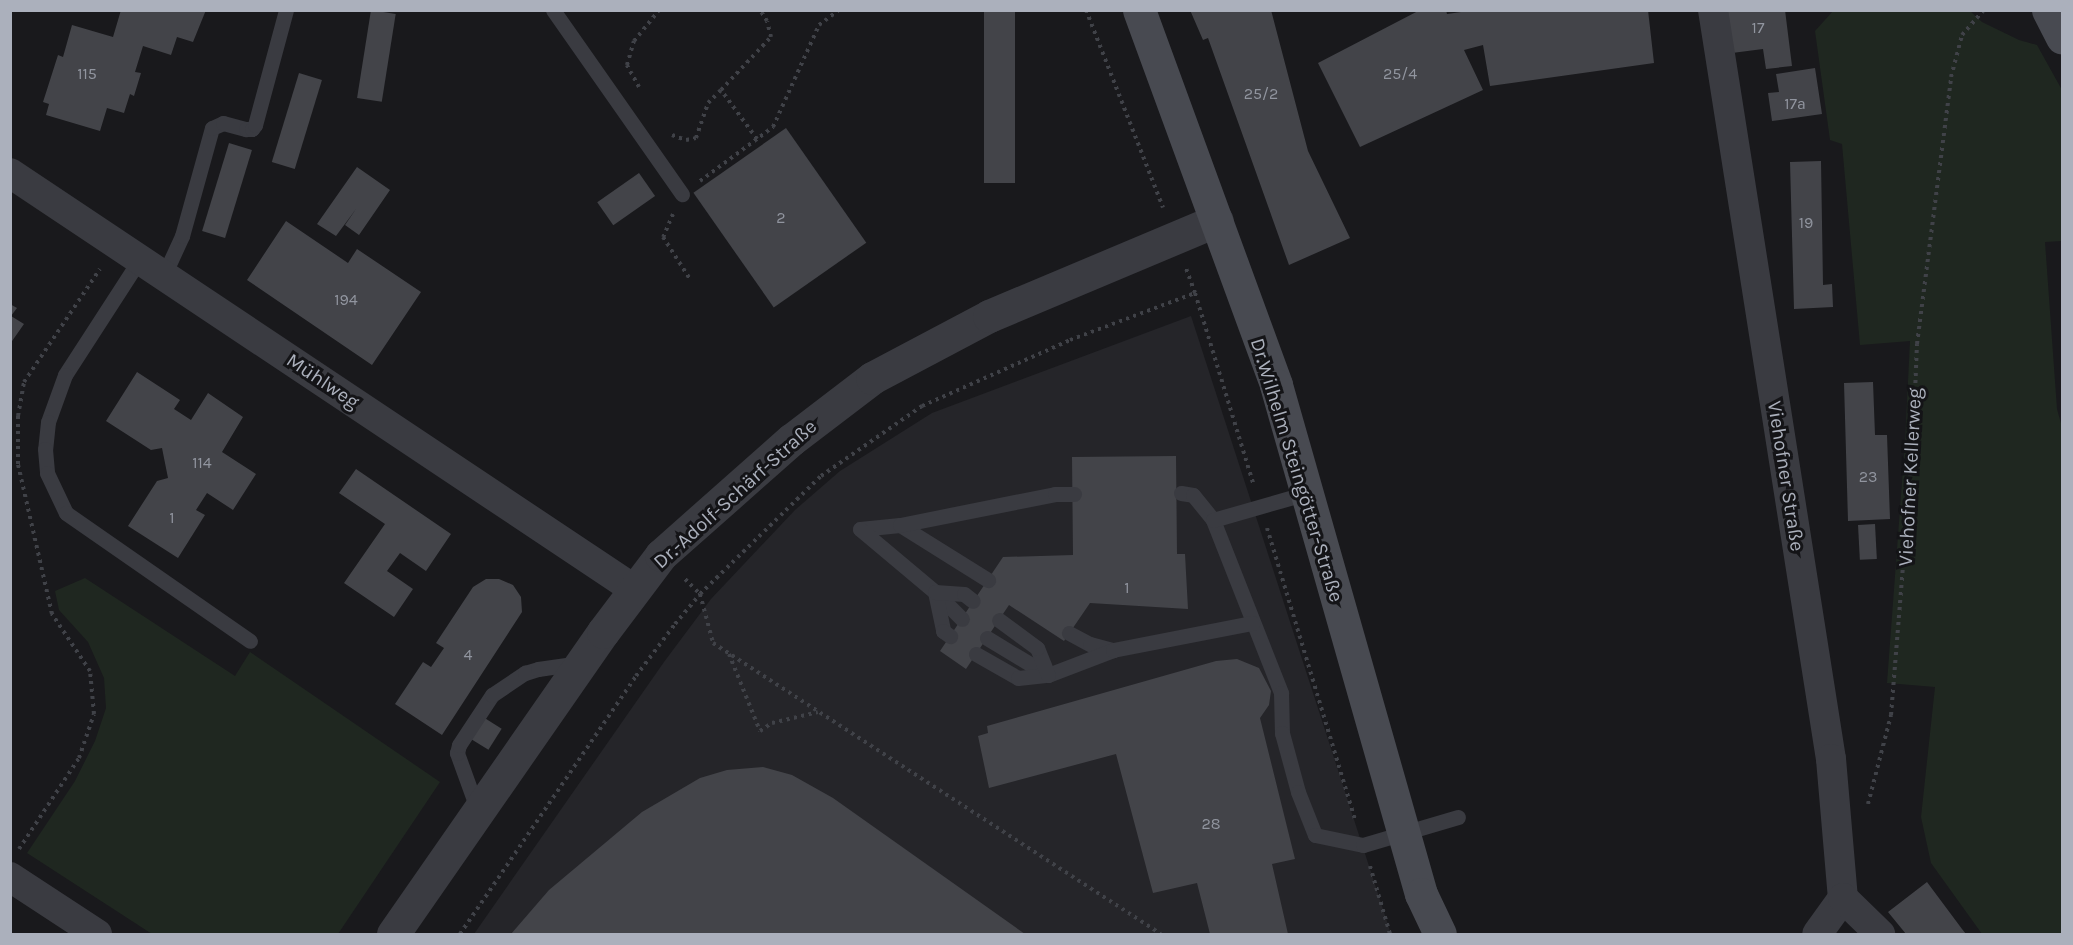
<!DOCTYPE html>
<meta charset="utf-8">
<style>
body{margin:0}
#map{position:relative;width:2073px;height:945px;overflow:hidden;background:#19191c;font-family:Karla,sans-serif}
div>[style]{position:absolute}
.built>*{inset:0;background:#252529}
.green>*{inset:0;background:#1f2720}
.building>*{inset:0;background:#434449;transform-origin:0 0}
.path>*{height:4px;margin-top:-2px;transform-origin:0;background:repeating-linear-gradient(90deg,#404248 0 3px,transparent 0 7.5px)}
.service>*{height:15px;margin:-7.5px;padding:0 7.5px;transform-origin:7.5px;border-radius:7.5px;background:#3a3b41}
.minor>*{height:30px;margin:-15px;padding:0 15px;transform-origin:15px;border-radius:15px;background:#3a3b41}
.tertiary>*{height:33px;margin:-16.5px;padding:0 16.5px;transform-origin:16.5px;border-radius:16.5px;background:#3a3b41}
.secondary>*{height:33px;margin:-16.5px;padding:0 16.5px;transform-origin:16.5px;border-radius:16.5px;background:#484a51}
span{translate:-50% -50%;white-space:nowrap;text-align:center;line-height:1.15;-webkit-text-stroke:6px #141417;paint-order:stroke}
.number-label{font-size:16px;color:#91959f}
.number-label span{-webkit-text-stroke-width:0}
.street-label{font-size:20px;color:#abb0bc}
.frame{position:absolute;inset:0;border:12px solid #abb0bc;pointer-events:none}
</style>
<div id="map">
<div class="built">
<div style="clip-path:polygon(1191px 316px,1391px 934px,474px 934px,664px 662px,711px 599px,795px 510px,840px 471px,932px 413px)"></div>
</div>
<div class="green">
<div style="clip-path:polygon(1833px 11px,1970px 11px,1982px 22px,2019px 40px,2037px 45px,2062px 90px,2062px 241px,2045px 242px,2057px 409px,2062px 427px,2062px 934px,1982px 934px,1931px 863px,1921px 817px,1935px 687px,1887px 683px,1905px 442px,1910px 341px,1860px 345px,1842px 144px,1830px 140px,1815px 31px)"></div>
<div style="clip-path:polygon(85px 578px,235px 676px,250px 652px,440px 782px,338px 934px,152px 934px,27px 853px,75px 781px,95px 741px,106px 708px,104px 678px,88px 642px,59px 610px,55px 591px)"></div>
</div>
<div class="building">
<div style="clip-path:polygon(121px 10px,206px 10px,193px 42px,177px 37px,171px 55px,143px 46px,135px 72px,141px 73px,134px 96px,130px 94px,124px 113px,107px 108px,100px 131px,46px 115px,49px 104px,43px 102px,58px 55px,63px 57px,72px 25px,113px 37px)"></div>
<div style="left:371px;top:10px;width:25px;height:89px;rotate:9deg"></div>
<div style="left:984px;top:10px;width:31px;height:173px"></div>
<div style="clip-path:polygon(1190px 10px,1271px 10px,1308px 151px,1350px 238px,1289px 265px,1208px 38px,1203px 40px)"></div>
<div style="clip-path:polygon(1420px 10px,1446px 10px,1447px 14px,1475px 10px,1648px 10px,1654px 63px,1490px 86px,1483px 45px,1464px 50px,1483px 90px,1360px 147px,1318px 63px)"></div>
<div style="clip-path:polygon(1726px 10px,1785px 10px,1792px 66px,1766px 69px,1763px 49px,1732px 53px)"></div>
<div style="clip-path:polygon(1815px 68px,1822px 114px,1772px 121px,1768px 93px,1779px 92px,1776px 74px)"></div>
<div style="left:299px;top:73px;width:24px;height:93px;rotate:17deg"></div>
<div style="left:786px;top:128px;width:140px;height:113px;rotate:55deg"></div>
<div style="left:229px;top:143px;width:24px;height:92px;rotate:17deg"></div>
<div style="clip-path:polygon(1821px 161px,1823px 285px,1832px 284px,1833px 307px,1794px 309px,1790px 162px)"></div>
<div style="clip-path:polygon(357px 167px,390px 190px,359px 235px,345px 225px,356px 209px,336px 236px,317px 224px)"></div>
<div style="left:639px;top:173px;width:28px;height:51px;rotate:55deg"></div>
<div style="clip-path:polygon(286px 221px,348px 263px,357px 249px,421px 292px,372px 365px,247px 280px)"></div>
<div style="clip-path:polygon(10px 304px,17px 308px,11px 316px,24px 324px,10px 344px)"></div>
<div style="clip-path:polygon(137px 372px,180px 400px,174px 409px,191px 420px,208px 393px,243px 417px,222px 452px,256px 474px,233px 510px,207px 493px,196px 510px,205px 515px,178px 558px,128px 526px,157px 481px,168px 478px,162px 448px,151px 450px,106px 421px)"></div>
<div style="clip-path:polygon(1873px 382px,1875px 435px,1887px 435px,1890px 519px,1848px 521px,1844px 383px)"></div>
<div style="clip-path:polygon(1176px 456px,1177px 554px,1185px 554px,1188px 609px,1090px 603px,1064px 641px,1009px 605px,966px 669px,940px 651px,1003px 557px,1073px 555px,1072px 457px)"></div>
<div style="clip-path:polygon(356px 469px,451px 534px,426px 571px,400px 553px,387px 571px,413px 589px,394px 617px,344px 583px,385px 524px,339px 493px)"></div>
<div style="left:1875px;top:524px;width:35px;height:17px;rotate:87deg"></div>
<div style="clip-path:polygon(486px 579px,499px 579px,513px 585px,521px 597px,522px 612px,442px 735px,395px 704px,423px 662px,431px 667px,444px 648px,436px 643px,473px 587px)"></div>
<div style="clip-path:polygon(1237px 659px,1259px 668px,1271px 691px,1269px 705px,1260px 718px,1295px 859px,1272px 864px,1288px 934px,1210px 934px,1197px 883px,1153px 893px,1116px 754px,989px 788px,978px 736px,988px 733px,987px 726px,1216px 661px)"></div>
<div style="left:483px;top:717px;width:22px;height:25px;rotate:32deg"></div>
<div style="clip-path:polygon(763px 767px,792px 775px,833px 798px,1025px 934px,511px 934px,549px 890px,642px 812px,700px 778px,727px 770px)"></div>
<div style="clip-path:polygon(1927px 882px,1962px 929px,1966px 934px,1906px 934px,1888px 912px)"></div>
</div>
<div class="path">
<div style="left:1086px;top:10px;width:212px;rotate:68.7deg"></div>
<div style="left:639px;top:87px;width:25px;rotate:-119deg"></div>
<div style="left:627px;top:65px;width:25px;rotate:-74deg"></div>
<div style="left:634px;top:41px;width:40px;rotate:-51deg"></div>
<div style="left:672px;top:135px;width:15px;rotate:20deg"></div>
<div style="left:686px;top:140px;width:10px;rotate:-11deg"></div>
<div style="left:696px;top:138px;width:37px;rotate:-71deg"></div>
<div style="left:708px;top:103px;width:18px;rotate:-45deg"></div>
<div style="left:757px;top:139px;width:61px;rotate:-126.3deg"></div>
<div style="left:721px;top:90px;width:73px;rotate:-46.7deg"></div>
<div style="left:771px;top:37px;width:16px;rotate:-104deg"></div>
<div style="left:767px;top:21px;width:13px;rotate:-122deg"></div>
<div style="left:700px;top:181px;width:91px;rotate:-36.5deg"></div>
<div style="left:773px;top:127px;width:112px;rotate:-65.7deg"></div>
<div style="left:819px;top:25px;width:25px;rotate:-37deg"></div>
<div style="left:673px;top:214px;width:25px;rotate:113deg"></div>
<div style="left:663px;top:237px;width:50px;rotate:57.3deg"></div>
<div style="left:1195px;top:293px;width:199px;rotate:73deg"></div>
<div style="left:1267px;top:528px;width:304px;rotate:73.2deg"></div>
<div style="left:685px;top:579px;width:21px;rotate:45deg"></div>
<div style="left:700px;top:594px;width:51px;rotate:75.1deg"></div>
<div style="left:713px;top:643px;width:534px;rotate:33.01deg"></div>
<div style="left:729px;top:654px;width:83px;rotate:68.1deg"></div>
<div style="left:760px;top:731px;width:14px;rotate:-34deg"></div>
<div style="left:772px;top:723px;width:47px;rotate:-13.4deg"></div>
<div style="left:1868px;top:804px;width:92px;rotate:-75.5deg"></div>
<div style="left:1891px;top:715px;width:273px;rotate:-85.4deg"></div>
<div style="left:1913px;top:443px;width:99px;rotate:-87.7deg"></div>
<div style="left:1917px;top:344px;width:269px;rotate:-82.7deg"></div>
<div style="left:1951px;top:77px;width:43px;rotate:-75.3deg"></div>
<div style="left:1962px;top:35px;width:33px;rotate:-49deg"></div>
<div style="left:19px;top:849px;width:109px;rotate:-56.6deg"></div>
<div style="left:79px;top:758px;width:46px;rotate:-71.2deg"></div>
<div style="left:94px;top:714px;width:43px;rotate:-95.3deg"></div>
<div style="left:90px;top:671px;width:69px;rotate:-123.7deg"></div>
<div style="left:52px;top:614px;width:154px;rotate:-102.8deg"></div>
<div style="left:18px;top:464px;width:48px;rotate:-90deg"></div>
<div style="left:18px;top:416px;width:35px;rotate:-80deg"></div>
<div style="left:24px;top:382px;width:136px;rotate:-56.1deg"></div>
<div style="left:1370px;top:866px;width:71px;rotate:73.6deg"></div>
<div style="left:460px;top:934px;width:312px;rotate:-55.7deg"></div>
<div style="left:636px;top:676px;width:65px;rotate:-53.1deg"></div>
<div style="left:675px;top:624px;width:39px;rotate:-50deg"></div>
<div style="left:700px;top:594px;width:169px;rotate:-44.3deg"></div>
<div style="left:821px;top:476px;width:123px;rotate:-34.7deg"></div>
<div style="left:922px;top:406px;width:162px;rotate:-24deg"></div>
<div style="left:1070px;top:340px;width:134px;rotate:-20.6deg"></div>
<div style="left:1195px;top:293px;width:27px;rotate:-110deg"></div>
</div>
<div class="service">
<div style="left:553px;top:10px;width:225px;rotate:55deg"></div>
<div style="left:140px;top:259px;width:138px;rotate:122.9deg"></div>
<div style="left:65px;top:375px;width:50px;rotate:109.9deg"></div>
<div style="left:48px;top:422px;width:27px;rotate:96deg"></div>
<div style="left:45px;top:449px;width:24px;rotate:85deg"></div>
<div style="left:47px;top:473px;width:44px;rotate:64.6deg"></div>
<div style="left:66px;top:513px;width:224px;rotate:34.8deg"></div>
<div style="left:164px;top:275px;width:43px;rotate:-65.2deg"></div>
<div style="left:182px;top:236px;width:112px;rotate:-74.5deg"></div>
<div style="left:212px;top:128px;width:12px;rotate:-24deg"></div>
<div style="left:223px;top:123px;width:24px;rotate:15deg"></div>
<div style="left:246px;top:129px;width:6px"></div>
<div style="left:252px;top:129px;width:5px;rotate:-53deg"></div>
<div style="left:255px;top:125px;width:119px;rotate:-74.9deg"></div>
<div style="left:1181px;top:493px;width:12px;rotate:9deg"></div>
<div style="left:1193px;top:495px;width:32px;rotate:51deg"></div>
<div style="left:1213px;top:520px;width:186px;rotate:68.5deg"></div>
<div style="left:1281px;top:693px;width:40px;rotate:88.6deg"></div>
<div style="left:1282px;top:733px;width:61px;rotate:74.8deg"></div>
<div style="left:1298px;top:792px;width:46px;rotate:68.4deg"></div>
<div style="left:1315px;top:835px;width:49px;rotate:11.8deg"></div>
<div style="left:1363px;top:845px;width:99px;rotate:-16.4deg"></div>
<div style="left:1213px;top:520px;width:98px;rotate:-16deg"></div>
<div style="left:900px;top:525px;width:104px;rotate:32deg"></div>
<div style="left:860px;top:529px;width:40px;rotate:-5.7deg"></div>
<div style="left:900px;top:525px;width:158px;rotate:-11.3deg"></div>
<div style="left:1055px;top:494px;width:19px"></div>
<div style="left:860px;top:529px;width:98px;rotate:40deg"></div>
<div style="left:935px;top:592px;width:38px;rotate:45deg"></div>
<div style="left:935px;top:592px;width:40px;rotate:78deg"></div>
<div style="left:943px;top:631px;width:9px;rotate:36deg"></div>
<div style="left:935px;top:592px;width:29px;rotate:4deg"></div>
<div style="left:964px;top:594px;width:11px;rotate:38deg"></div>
<div style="left:1069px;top:633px;width:24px;rotate:28deg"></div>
<div style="left:1090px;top:644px;width:24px;rotate:15deg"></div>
<div style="left:987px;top:638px;width:71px;rotate:31.2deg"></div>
<div style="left:1048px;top:675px;width:70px;rotate:-21deg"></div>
<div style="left:1113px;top:650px;width:142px;rotate:-11deg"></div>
<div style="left:976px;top:654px;width:48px;rotate:29.7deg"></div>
<div style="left:1018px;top:678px;width:30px;rotate:-6deg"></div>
<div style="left:1048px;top:675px;width:29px;rotate:-112deg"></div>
<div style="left:1037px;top:648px;width:47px;rotate:-143.6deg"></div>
<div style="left:478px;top:811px;width:62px;rotate:-109.9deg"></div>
<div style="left:457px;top:753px;width:8px;rotate:-76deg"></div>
<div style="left:459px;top:745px;width:60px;rotate:-56.6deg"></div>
<div style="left:492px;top:695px;width:40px;rotate:-34deg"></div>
<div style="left:525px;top:673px;width:14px;rotate:-17deg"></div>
<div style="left:538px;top:669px;width:41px;rotate:-8.3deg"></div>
</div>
<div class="minor">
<div style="left:1713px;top:10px;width:758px;rotate:81.05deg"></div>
<div style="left:1831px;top:759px;width:140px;rotate:85.1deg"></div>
<div style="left:1843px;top:898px;width:44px;rotate:125.8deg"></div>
<div style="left:10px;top:173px;width:751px;rotate:33.71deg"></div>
<div style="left:10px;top:877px;width:104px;rotate:33.2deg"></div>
<div style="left:1843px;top:898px;width:52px;rotate:44.2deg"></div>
</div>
<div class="tertiary">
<div style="left:393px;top:934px;width:368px;rotate:-55.2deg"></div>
<div style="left:603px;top:632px;width:96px;rotate:-53deg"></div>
<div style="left:661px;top:555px;width:174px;rotate:-41.5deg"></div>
<div style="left:791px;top:440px;width:102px;rotate:-37.4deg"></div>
<div style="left:872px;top:378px;width:132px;rotate:-27.9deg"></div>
<div style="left:989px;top:316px;width:247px;rotate:-22.8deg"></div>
</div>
<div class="secondary">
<div style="left:1139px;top:10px;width:399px;rotate:69.9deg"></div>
<div style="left:1276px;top:385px;width:529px;rotate:74.1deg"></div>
<div style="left:1421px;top:894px;width:44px;rotate:64.6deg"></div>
<div style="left:2048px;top:10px;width:31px;rotate:63deg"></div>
</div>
<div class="number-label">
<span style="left:1758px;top:28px">17</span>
<span style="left:87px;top:74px">115</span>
<span style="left:1400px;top:74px">25/4</span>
<span style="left:1261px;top:94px">25/2</span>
<span style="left:1795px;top:104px">17a</span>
<span style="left:781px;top:218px">2</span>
<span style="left:1806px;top:223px">19</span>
<span style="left:346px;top:300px">194</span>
<span style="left:202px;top:463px">114</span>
<span style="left:1868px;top:477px">23</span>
<span style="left:172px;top:518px">1</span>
<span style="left:1127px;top:588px">1</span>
<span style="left:468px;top:655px">4</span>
<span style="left:1211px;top:824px">28</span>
</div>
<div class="street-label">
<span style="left:323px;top:381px;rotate:34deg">Mühlweg</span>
<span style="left:1297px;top:470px;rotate:73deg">Dr.Wilhelm Steingötter-Straße</span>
<span style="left:1786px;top:476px;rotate:81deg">Viehofner Straße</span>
<span style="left:1910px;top:477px;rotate:-87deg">Viehofner Kellerweg</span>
<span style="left:735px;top:494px;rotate:-42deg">Dr.-Adolf-Schärf-Straße</span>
</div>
<div class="frame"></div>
</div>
